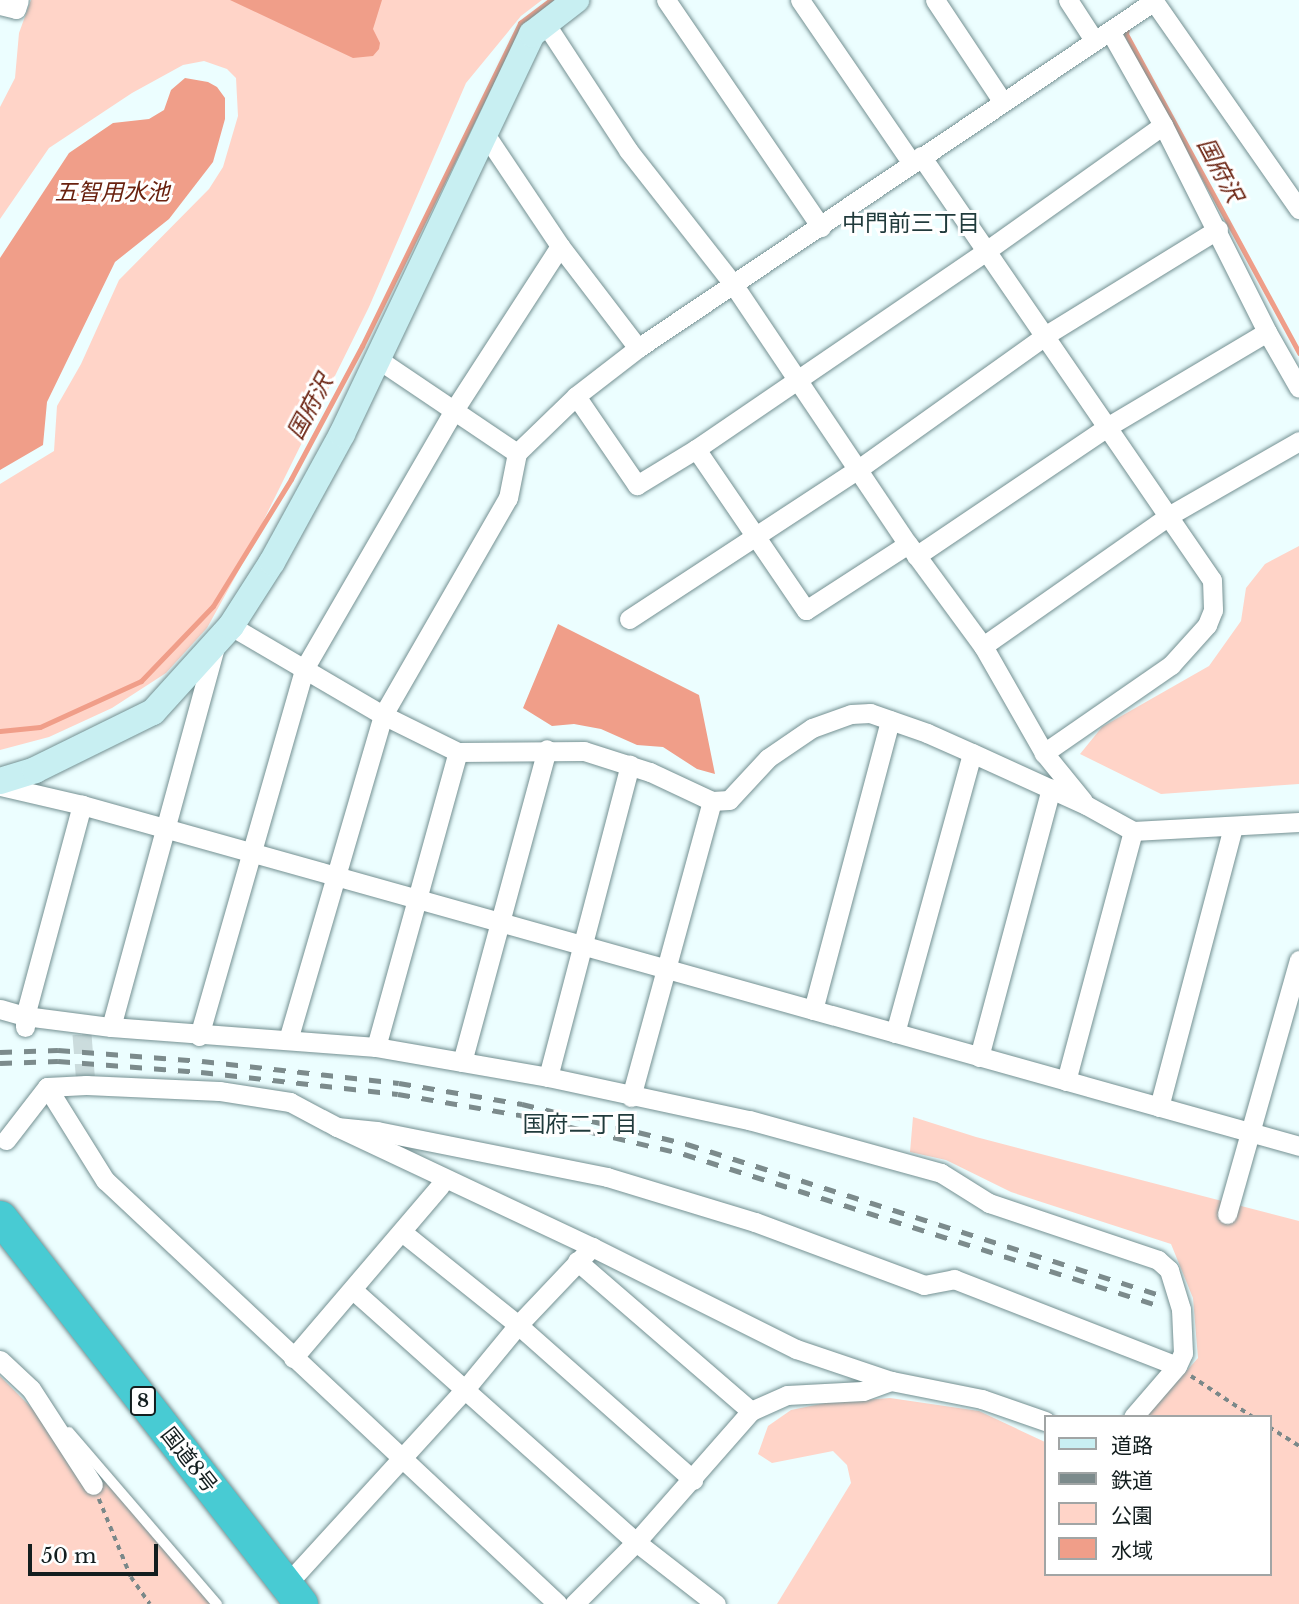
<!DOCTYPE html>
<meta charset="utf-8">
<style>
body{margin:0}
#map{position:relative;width:1299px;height:1604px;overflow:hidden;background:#ecfeff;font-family:"Libre Baskerville","Noto Sans JP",serif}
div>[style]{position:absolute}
.green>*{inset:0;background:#ffd4c8}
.water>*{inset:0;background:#f09e89}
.stream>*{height:5px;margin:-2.5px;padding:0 2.5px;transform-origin:2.5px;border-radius:2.5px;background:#f09e89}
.street-tunnel>*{height:19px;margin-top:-9.5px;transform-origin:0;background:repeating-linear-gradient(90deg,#cbdcdd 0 19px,transparent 0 29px)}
.path>*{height:3.5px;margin-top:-1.75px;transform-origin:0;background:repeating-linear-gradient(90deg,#7a8889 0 5px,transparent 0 10px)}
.roads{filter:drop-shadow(0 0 2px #749092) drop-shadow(0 0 2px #749092)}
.lane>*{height:10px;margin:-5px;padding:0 5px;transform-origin:5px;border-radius:5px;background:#fff}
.street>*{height:19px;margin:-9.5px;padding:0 9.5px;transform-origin:9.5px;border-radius:9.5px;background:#fff}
.secondary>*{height:26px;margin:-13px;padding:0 13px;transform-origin:13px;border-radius:13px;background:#c8eff2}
.highway>*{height:33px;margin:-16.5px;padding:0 16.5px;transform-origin:16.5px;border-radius:16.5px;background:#48cbd3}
.rail>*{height:5px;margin-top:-2.5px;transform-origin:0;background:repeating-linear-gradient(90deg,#7c8b8c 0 12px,transparent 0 24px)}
span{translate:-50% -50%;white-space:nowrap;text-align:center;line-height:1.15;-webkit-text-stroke:6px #fff;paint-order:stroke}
.shield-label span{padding:2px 5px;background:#fff;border:2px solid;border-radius:5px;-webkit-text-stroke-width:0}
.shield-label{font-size:19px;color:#131e1f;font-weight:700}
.street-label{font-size:21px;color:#131e1f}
.water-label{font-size:23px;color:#69210f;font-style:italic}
.neighbourhood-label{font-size:23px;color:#213b3c}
.legend{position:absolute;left:1044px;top:1415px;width:228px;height:161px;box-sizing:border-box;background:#fff;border:2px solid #a1a5a5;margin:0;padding:9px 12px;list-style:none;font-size:21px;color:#131e1f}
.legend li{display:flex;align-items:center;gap:14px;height:35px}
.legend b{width:35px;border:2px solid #a1a5a5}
.scale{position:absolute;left:28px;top:1544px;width:130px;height:32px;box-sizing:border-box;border:4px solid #131e1f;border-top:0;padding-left:9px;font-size:21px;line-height:24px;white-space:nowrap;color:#131e1f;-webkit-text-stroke:5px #fff;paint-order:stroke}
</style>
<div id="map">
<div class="green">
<div style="clip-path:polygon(31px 0,542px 0,521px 16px,466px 83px,369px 307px,239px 570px,207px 628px,166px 673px,112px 708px,49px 737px,0 750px,0 484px,54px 451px,57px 406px,81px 364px,119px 280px,209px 189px,223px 167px,238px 116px,236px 78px,227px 69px,204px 61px,183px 65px,132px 93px,49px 148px,0 219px,0 107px,15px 78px,19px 33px)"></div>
<div style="clip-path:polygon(1299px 546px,1299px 784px,1161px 794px,1080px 754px,1102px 727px,1209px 666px,1241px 621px,1246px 588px,1265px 564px)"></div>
<div style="clip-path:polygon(913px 1117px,976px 1137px,1299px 1221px,1299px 1604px,777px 1604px,851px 1483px,847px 1465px,833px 1451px,772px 1463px,758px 1454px,768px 1426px,791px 1410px,825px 1403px,890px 1398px,979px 1411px,1045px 1442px,1045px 1574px,1269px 1574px,1269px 1417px,1146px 1417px,1198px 1358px,1193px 1298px,1171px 1244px,1011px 1192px,946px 1160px,910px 1152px)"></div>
<div style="clip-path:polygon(0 1376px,126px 1503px,219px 1604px,0 1604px)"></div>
</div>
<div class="water">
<div style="clip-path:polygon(230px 0,382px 0,373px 29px,380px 43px,379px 49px,373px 56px,353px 58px)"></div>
<div style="clip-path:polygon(185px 78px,208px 82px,217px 87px,225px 98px,225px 119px,213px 162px,169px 219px,115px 262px,47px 402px,43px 445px,0 470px,0 258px,69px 153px,113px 123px,149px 119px,164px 110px,171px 90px)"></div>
<div style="clip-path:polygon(558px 624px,699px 695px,715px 774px,697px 769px,663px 747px,637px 745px,601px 729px,574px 724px,552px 726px,523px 708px)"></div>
</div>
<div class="stream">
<div style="left:1128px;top:25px;width:9px;rotate:103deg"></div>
<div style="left:1126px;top:34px;width:363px;rotate:61.5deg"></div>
<div style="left:0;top:731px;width:40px;rotate:-5.7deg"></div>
<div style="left:40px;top:727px;width:111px;rotate:-24.5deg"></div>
<div style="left:141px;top:681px;width:104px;rotate:-46.2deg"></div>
<div style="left:213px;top:606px;width:149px;rotate:-58.4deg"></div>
<div style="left:291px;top:479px;width:151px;rotate:-61.9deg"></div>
<div style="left:362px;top:346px;width:360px;rotate:-63.9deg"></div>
<div style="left:520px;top:23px;width:39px;rotate:-37deg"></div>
</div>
<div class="street-tunnel">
<div style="left:82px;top:1034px;width:51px;rotate:85.5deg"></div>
</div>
<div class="path">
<div style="left:1191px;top:1376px;width:74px;rotate:33.5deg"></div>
<div style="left:1269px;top:1427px;width:36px;rotate:32deg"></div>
<div style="left:99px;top:1499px;width:84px;rotate:67.7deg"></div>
<div style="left:131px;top:1577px;width:33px;rotate:55deg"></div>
</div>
<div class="roads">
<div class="lane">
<div style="left:69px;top:1432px;width:227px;rotate:49.3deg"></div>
</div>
<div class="street">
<div style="left:666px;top:0;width:275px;rotate:55.7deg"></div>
<div style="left:800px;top:0;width:196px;rotate:55.6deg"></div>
<div style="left:935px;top:0;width:121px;rotate:56.4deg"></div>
<div style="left:1068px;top:0;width:48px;rotate:57deg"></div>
<div style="left:1153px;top:0;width:255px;rotate:55.1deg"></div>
<div style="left:0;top:5px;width:16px;rotate:14deg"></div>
<div style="left:16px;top:9px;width:9px;rotate:-72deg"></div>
<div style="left:545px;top:23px;width:152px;rotate:56.8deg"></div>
<div style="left:628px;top:150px;width:170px;rotate:51.9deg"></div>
<div style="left:733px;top:284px;width:313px;rotate:56.1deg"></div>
<div style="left:908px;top:544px;width:127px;rotate:53.7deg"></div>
<div style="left:983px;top:646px;width:123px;rotate:60.3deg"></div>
<div style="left:1044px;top:753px;width:62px;rotate:50.9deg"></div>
<div style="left:1110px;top:31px;width:108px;rotate:60.6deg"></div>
<div style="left:1163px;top:125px;width:232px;rotate:63.3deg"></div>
<div style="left:1267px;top:332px;width:64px;rotate:60.3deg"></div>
<div style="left:485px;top:134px;width:135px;rotate:56.2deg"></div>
<div style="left:560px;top:246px;width:128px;rotate:52.6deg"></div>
<div style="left:921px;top:156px;width:514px;rotate:55.54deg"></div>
<div style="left:1212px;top:580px;width:30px;rotate:88deg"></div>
<div style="left:1213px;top:610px;width:16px;rotate:112deg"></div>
<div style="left:1207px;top:625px;width:54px;rotate:132deg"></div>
<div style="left:1171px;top:665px;width:155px;rotate:145.3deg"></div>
<div style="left:379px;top:360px;width:166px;rotate:34deg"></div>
<div style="left:576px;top:396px;width:108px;rotate:55.6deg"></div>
<div style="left:637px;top:485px;width:69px;rotate:-31.4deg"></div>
<div style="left:696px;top:449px;width:351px;rotate:-34.3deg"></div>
<div style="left:986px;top:251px;width:217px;rotate:-35.4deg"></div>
<div style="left:696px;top:449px;width:195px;rotate:55.7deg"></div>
<div style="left:806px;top:610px;width:121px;rotate:-32.9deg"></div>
<div style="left:916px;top:556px;width:230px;rotate:-34deg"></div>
<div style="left:1107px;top:427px;width:186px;rotate:-30.7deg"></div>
<div style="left:629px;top:619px;width:272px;rotate:-33.2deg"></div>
<div style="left:857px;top:470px;width:232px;rotate:-35.5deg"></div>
<div style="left:1046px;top:335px;width:202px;rotate:-31.6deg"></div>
<div style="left:231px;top:626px;width:176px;rotate:30.4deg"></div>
<div style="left:383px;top:715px;width:84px;rotate:26.3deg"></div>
<div style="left:458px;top:752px;width:126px;rotate:-0.5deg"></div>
<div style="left:584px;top:751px;width:69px;rotate:17.7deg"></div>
<div style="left:650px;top:772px;width:68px;rotate:25.1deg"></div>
<div style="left:712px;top:801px;width:17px;rotate:-3deg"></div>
<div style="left:729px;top:800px;width:57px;rotate:-47.1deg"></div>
<div style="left:768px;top:758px;width:53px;rotate:-34.3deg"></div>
<div style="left:812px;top:728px;width:41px;rotate:-19.7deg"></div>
<div style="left:851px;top:714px;width:19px;rotate:-3deg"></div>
<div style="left:870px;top:713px;width:60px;rotate:19.3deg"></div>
<div style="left:927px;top:733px;width:49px;rotate:24deg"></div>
<div style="left:972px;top:753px;width:125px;rotate:24.5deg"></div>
<div style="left:1086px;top:805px;width:54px;rotate:29deg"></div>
<div style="left:1133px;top:831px;width:166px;rotate:-3.1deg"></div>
<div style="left:983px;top:646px;width:228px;rotate:-35deg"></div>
<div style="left:1170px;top:515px;width:149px;rotate:-29.8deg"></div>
<div style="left:0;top:786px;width:84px;rotate:13deg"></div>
<div style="left:82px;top:805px;width:1264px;rotate:15.65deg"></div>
<div style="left:0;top:1009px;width:26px;rotate:16deg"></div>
<div style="left:25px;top:1016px;width:87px;rotate:7.3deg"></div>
<div style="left:111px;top:1027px;width:266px;rotate:4.3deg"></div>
<div style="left:376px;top:1047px;width:175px;rotate:9.9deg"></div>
<div style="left:548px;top:1077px;width:206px;rotate:12.1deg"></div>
<div style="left:749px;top:1120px;width:199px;rotate:15.4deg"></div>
<div style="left:941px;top:1173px;width:57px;rotate:32deg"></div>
<div style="left:989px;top:1203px;width:178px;rotate:18.6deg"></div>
<div style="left:1158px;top:1260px;width:15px;rotate:42deg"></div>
<div style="left:1169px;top:1270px;width:41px;rotate:72.9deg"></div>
<div style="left:1181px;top:1309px;width:44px;rotate:87.4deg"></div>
<div style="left:1183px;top:1353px;width:14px;rotate:115deg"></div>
<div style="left:1177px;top:1366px;width:67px;rotate:130.8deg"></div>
<div style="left:813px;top:1010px;width:300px;rotate:-75.1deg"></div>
<div style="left:25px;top:1027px;width:11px;rotate:-90deg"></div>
<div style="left:25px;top:1016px;width:219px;rotate:-74.9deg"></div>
<div style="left:111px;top:1027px;width:394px;rotate:-74.7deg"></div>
<div style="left:895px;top:1033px;width:290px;rotate:-74.6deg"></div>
<div style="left:199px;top:1036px;width:382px;rotate:-74deg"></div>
<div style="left:304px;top:669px;width:299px;rotate:-59.9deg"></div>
<div style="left:454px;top:410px;width:195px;rotate:-57.1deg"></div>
<div style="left:288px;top:1040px;width:339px;rotate:-73.7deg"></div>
<div style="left:383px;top:715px;width:250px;rotate:-60.1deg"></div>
<div style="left:508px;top:498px;width:46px;rotate:-78.7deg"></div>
<div style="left:517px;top:453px;width:82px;rotate:-44deg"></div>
<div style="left:576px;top:396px;width:78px;rotate:-37.7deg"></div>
<div style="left:638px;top:348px;width:622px;rotate:-33.92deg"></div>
<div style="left:376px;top:1047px;width:306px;rotate:-74.5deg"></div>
<div style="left:979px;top:1057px;width:278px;rotate:-75deg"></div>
<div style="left:462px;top:1062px;width:324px;rotate:-74.8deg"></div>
<div style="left:548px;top:1077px;width:323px;rotate:-75.3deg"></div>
<div style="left:1066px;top:1081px;width:259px;rotate:-75deg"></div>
<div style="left:631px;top:1097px;width:307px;rotate:-74.7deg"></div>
<div style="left:1159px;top:1107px;width:290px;rotate:-75.2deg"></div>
<div style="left:337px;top:1127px;width:53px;rotate:-152deg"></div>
<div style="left:290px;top:1102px;width:72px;rotate:-171.2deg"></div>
<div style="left:219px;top:1091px;width:133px;rotate:-177.4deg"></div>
<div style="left:86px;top:1085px;width:39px;rotate:177deg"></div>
<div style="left:47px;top:1087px;width:110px;rotate:58.1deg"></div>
<div style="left:105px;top:1180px;width:620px;rotate:43.11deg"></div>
<div style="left:6px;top:1140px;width:67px;rotate:-52.3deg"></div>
<div style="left:1227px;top:1214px;width:264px;rotate:-74.2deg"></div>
<div style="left:402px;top:1232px;width:149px;rotate:38.7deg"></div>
<div style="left:518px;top:1325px;width:234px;rotate:41.5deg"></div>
<div style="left:577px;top:1261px;width:230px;rotate:40.8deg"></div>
<div style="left:353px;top:1290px;width:379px;rotate:41.7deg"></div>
<div style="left:636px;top:1542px;width:101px;rotate:37.8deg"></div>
<div style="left:293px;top:1358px;width:226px;rotate:-49.5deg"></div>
<div style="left:0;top:1360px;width:42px;rotate:43.1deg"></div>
<div style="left:31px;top:1389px;width:114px;rotate:57.1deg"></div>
<div style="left:1045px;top:1421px;width:67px;rotate:-160.8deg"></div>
<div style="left:982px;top:1399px;width:93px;rotate:-168.8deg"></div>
<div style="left:891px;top:1381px;width:100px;rotate:-161.4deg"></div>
<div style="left:796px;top:1349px;width:228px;rotate:-153.4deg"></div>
<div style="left:592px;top:1247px;width:282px;rotate:-154.8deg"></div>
<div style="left:337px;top:1127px;width:40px;rotate:5.7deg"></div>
<div style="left:377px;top:1131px;width:235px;rotate:11.3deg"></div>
<div style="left:607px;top:1177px;width:155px;rotate:16.9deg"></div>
<div style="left:755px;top:1222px;width:180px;rotate:20.4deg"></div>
<div style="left:924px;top:1285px;width:31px;rotate:-11deg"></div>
<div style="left:954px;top:1279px;width:239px;rotate:21.3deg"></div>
<div style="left:286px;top:1585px;width:267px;rotate:-47.6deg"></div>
<div style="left:466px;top:1388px;width:82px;rotate:-50.5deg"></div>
<div style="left:518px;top:1325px;width:108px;rotate:-46.5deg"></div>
<div style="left:574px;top:1604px;width:88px;rotate:-45deg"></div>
<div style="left:636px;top:1542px;width:174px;rotate:-48.7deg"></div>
<div style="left:751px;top:1411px;width:39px;rotate:-24deg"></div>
<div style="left:787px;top:1395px;width:76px;rotate:-3deg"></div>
<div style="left:863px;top:1391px;width:30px;rotate:-20deg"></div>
</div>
<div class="secondary">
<div style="left:0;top:781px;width:37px;rotate:-17deg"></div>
<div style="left:35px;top:770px;width:131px;rotate:-26.2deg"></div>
<div style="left:153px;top:712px;width:116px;rotate:-47.8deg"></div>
<div style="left:231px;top:626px;width:76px;rotate:-57.4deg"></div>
<div style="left:272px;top:562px;width:146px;rotate:-61.3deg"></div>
<div style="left:342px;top:434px;width:443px;rotate:-64.6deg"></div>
<div style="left:532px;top:34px;width:56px;rotate:-37.7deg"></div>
</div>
<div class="highway">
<div style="left:0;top:1217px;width:490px;rotate:52.1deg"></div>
</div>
</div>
<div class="rail">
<div style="left:0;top:1052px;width:58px;rotate:-2deg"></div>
<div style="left:58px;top:1050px;width:144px;rotate:4.4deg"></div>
<div style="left:202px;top:1061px;width:198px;rotate:6.4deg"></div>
<div style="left:399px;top:1083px;width:125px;rotate:9.7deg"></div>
<div style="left:522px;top:1104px;width:170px;rotate:13.6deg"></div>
<div style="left:687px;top:1144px;width:496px;rotate:17.7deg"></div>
<div style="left:0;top:1063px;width:58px;rotate:-2deg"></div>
<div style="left:58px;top:1061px;width:143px;rotate:4.4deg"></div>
<div style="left:201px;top:1072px;width:198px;rotate:6.4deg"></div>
<div style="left:398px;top:1094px;width:124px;rotate:9.8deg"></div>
<div style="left:520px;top:1115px;width:169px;rotate:13.4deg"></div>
<div style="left:684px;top:1154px;width:496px;rotate:17.7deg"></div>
</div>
<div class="shield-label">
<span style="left:143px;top:1401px">8</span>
</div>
<div class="street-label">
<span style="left:189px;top:1460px;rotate:52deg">国道8号</span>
</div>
<div class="water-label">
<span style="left:1220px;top:170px;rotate:62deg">国府沢</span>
<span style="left:112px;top:192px">五智用水池</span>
<span style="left:310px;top:407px;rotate:-62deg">国府沢</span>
</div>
<div class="neighbourhood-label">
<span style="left:911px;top:223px">中門前三丁目</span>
<span style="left:580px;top:1124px">国府二丁目</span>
</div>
<ul class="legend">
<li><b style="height:9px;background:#c8eff2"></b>道路</li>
<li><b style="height:9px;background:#7c8b8c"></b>鉄道</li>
<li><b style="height:19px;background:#ffd4c8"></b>公園</li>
<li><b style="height:19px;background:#f09e89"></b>水域</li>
</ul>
<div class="scale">50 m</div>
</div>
